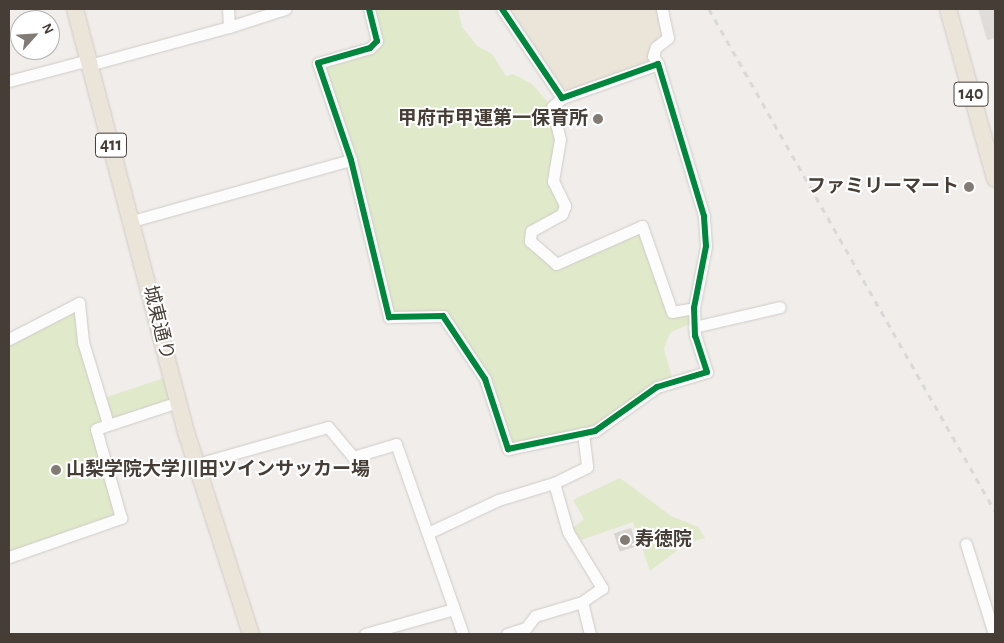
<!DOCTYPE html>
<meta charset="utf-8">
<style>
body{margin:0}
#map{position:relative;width:1004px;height:643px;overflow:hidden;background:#f0edea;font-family:"Alegreya Sans","Noto Sans JP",sans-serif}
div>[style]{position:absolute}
.education>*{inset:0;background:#ebe4d9}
.green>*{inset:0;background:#e0e9ca}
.parking>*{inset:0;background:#dfdcda}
.building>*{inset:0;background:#d8d4d1;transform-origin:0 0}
.roads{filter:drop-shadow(0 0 1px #cecbc7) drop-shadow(0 0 1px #cecbc7)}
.minor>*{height:11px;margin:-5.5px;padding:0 5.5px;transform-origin:5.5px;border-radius:5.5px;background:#fdfcfc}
.highway>*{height:16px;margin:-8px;padding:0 8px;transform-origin:8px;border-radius:8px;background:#ebe4d9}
.rail>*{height:2.5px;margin-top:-1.25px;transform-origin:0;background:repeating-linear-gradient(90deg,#d9d9d8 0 6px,transparent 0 12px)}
.cycleway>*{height:6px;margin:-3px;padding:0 3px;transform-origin:3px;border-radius:3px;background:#00873e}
.dots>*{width:14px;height:14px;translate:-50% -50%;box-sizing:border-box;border:2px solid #fff;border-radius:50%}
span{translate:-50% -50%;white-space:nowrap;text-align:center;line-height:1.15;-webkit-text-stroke:4px #fff;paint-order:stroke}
.shield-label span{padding:1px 4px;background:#fff;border:1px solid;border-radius:4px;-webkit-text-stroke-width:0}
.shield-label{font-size:18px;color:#463e36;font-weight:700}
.poi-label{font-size:19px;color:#463e36;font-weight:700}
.right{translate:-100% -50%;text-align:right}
.left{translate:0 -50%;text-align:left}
.street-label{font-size:19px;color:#463e36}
.frame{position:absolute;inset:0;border:10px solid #463e36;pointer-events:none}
.north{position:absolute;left:10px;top:10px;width:50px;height:50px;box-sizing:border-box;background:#fff;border:1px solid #b5b2af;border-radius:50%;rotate:64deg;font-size:14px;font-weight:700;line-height:20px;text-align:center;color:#463e36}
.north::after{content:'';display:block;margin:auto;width:18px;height:22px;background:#827b75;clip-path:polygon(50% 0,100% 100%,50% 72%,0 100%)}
</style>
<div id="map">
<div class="education">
<div style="clip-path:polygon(502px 9px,662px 9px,668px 38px,656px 47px,658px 64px,562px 98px)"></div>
</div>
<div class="green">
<div style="clip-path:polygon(372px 9px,458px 9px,462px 27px,477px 46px,492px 54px,506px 76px,513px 74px,532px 84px,552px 107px,560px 139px,553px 181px,565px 206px,531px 241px,556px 264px,642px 226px,672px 312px,694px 308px,692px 323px,671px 332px,667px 340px,664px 349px,673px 381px,595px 431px,508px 449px,494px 403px,443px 316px,389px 317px,318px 63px,374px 50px)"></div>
<div style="clip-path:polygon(75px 309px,98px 400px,167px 377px,173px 401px,93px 427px,116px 514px,9px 552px,9px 342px)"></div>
<div style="clip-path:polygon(620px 478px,671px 516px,698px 527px,705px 538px,687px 543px,650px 571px,633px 522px,581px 540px,573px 528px,584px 519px,573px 500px)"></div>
</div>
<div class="parking">
<div style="clip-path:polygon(978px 9px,995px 9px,995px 38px,987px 40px)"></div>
</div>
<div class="building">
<div style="left:631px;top:528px;width:19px;height:18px;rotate:72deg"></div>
</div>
<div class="roads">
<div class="minor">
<div style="left:369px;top:9px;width:33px;rotate:76deg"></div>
<div style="left:377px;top:41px;width:10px;rotate:135deg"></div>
<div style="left:370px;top:48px;width:54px;rotate:163.9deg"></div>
<div style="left:318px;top:63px;width:102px;rotate:71.2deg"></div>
<div style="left:351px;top:160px;width:162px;rotate:76.4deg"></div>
<div style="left:389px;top:317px;width:54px;rotate:-1.1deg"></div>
<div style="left:443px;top:316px;width:76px;rotate:56.3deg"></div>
<div style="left:485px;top:379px;width:74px;rotate:71.8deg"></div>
<div style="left:508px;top:449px;width:89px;rotate:-11.7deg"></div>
<div style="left:595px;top:431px;width:76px;rotate:-35.4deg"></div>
<div style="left:657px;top:387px;width:52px;rotate:-16.7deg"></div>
<div style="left:707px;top:372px;width:38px;rotate:-108deg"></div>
<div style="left:695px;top:336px;width:28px;rotate:-92deg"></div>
<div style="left:694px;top:308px;width:63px;rotate:-79deg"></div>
<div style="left:706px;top:246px;width:30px;rotate:-94deg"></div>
<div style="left:704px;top:216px;width:159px;rotate:-106.8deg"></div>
<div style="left:658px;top:64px;width:102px;rotate:160.5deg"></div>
<div style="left:562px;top:98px;width:107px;rotate:-124deg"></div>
<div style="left:229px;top:27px;width:59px;rotate:-17.8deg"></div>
<div style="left:658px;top:64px;width:9px;rotate:-122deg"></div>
<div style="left:653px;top:56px;width:9px;rotate:-72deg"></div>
<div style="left:656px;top:47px;width:15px;rotate:-37deg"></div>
<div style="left:668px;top:38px;width:30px;rotate:-102deg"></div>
<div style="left:9px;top:81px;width:74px;rotate:-14.8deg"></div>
<div style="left:81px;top:62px;width:9px;rotate:21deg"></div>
<div style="left:89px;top:65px;width:145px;rotate:-15.2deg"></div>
<div style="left:229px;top:27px;width:18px;rotate:-93deg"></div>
<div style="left:562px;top:98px;width:13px;rotate:138deg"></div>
<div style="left:552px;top:107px;width:33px;rotate:76deg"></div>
<div style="left:560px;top:139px;width:43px;rotate:99.5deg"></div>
<div style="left:553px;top:181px;width:28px;rotate:64deg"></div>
<div style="left:565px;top:206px;width:9px;rotate:111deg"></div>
<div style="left:562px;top:214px;width:35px;rotate:151deg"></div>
<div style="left:531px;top:231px;width:10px;rotate:96deg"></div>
<div style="left:530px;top:241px;width:35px;rotate:41deg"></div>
<div style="left:556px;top:264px;width:94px;rotate:-23.8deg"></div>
<div style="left:642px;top:226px;width:91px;rotate:70.8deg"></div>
<div style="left:672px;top:312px;width:22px;rotate:-10deg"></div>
<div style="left:132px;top:221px;width:227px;rotate:-15.6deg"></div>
<div style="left:694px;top:327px;width:88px;rotate:-13.1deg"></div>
<div style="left:9px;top:339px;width:79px;rotate:-27.2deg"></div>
<div style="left:79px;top:303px;width:39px;rotate:84deg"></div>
<div style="left:83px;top:342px;width:86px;rotate:73deg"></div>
<div style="left:583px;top:433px;width:34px;rotate:83deg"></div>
<div style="left:587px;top:467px;width:37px;rotate:154deg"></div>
<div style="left:554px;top:483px;width:51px;rotate:74.1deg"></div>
<div style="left:568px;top:532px;width:66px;rotate:58.7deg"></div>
<div style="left:602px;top:588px;width:24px;rotate:145deg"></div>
<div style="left:582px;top:602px;width:33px;rotate:76deg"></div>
<div style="left:197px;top:464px;width:136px;rotate:-15.8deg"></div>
<div style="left:328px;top:427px;width:39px;rotate:50deg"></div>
<div style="left:353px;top:457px;width:45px;rotate:-16.8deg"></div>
<div style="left:396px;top:444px;width:201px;rotate:70.6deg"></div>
<div style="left:428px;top:533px;width:77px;rotate:-25.2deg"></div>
<div style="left:498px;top:500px;width:59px;rotate:-16.9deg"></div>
<div style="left:966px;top:544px;width:94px;rotate:72.7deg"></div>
<div style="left:9px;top:557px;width:119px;rotate:-19.2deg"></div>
<div style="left:121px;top:518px;width:92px;rotate:-105.7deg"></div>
<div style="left:96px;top:429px;width:86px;rotate:-18.2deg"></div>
<div style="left:365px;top:634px;width:92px;rotate:-15.7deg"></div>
<div style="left:507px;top:634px;width:20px;rotate:-18deg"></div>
<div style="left:526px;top:628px;width:15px;rotate:-53deg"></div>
<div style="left:535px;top:616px;width:49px;rotate:-16.6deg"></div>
</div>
<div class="highway">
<div style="left:75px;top:9px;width:440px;rotate:75.3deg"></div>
<div style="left:187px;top:435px;width:209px;rotate:72.2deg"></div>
<div style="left:948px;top:9px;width:176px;rotate:74.5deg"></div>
</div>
</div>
<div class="rail">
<div style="left:709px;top:9px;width:578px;rotate:60.33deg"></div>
</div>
<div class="cycleway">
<div style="left:369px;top:9px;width:33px;rotate:76deg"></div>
<div style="left:377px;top:41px;width:10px;rotate:135deg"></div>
<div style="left:370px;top:48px;width:54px;rotate:163.9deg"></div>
<div style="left:318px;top:63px;width:102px;rotate:71.2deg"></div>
<div style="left:351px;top:160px;width:162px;rotate:76.4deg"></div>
<div style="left:389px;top:317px;width:54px;rotate:-1.1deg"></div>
<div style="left:443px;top:316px;width:76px;rotate:56.3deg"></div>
<div style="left:485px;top:379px;width:74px;rotate:71.8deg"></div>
<div style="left:508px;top:449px;width:89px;rotate:-11.7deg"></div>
<div style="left:595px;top:431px;width:76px;rotate:-35.4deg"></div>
<div style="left:657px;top:387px;width:52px;rotate:-16.7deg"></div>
<div style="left:707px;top:372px;width:38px;rotate:-108deg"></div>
<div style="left:695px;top:336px;width:28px;rotate:-92deg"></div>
<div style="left:694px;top:308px;width:63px;rotate:-79deg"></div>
<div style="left:706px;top:246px;width:30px;rotate:-94deg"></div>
<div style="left:704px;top:216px;width:159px;rotate:-106.8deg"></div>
<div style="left:658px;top:64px;width:102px;rotate:160.5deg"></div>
<div style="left:562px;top:98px;width:107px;rotate:-124deg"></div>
</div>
<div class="dots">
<div style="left:598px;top:119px;background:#827b75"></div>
<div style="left:969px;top:187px;background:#827b75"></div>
<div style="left:56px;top:470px;background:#827b75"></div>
<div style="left:625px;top:540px;background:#827b75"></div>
</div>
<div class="shield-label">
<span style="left:971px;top:94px">140</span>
<span style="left:111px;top:145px">411</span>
</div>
<div class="poi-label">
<span class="right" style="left:588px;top:119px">甲府市甲運第一保育所</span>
<span class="right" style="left:959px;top:187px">ファミリーマート</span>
<span class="left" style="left:66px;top:470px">山梨学院大学川田ツインサッカー場</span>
<span class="left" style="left:635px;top:540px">寿徳院</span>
</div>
<div class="street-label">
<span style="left:158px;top:323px;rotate:76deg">城東通り</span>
</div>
<div class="frame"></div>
<div class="north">N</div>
</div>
